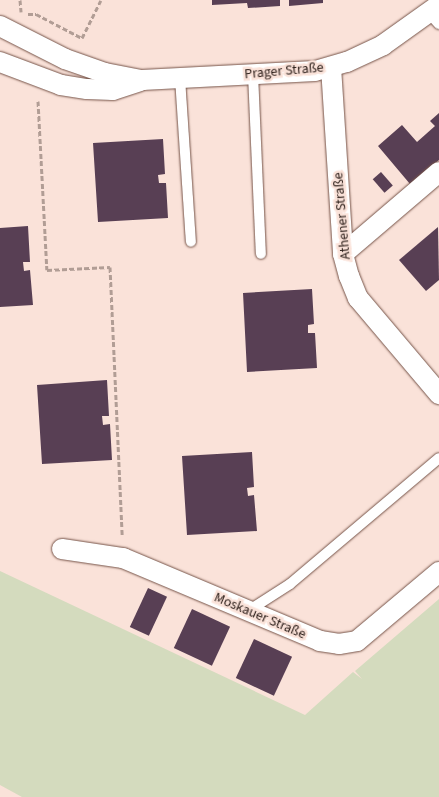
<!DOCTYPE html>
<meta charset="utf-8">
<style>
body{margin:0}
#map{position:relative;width:439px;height:797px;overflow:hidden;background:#fae2d9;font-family:"Source Sans 3",sans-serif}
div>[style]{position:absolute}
.green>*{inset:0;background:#d4dbbe}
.building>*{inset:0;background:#583f54;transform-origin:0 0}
.path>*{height:3px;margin-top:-1.5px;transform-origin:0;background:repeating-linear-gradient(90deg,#b19d95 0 5px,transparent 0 7.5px)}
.roads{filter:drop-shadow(0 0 1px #765449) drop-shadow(0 0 1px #765449)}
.lane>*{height:10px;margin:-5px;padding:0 5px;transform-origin:5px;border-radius:5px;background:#fff}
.street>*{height:20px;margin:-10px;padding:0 10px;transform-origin:10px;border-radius:10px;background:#fff}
span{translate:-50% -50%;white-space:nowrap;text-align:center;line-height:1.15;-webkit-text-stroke:5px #fae2d9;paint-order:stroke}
.street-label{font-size:14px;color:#2f211c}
</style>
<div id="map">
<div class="green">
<div style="clip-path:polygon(0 571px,305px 715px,353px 672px,362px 679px,355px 671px,439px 599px,439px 797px,22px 797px,0 785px)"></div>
</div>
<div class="building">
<div style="clip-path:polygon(212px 0,280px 0,280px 6px,248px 8px,247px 3px,212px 5px)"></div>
<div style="clip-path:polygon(289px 0,323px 0,323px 3px,289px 6px)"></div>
<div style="clip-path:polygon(439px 113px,439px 160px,410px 184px,378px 146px,402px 125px,417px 142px,435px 126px,430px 121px)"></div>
<div style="clip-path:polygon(163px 139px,165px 174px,158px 175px,159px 183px,166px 183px,168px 218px,98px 222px,93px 143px)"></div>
<div style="left:381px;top:172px;width:18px;height:11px;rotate:49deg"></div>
<div style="clip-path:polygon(28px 226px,30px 262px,23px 262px,24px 271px,30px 270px,33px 305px,0 307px,0 228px)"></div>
<div style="clip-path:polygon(438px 227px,439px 280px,426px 291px,399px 260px)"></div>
<div style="clip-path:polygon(312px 289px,314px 324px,308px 325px,308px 333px,315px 333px,317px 368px,247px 372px,243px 293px)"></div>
<div style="clip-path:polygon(107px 380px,109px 416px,102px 416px,103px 425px,110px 424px,112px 460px,42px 464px,37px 385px)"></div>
<div style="clip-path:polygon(252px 452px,254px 487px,247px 488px,248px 496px,254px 495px,257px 531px,187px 535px,182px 456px)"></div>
<div style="left:148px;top:588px;width:21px;height:43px;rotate:25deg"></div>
<div style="left:192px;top:609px;width:42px;height:43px;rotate:25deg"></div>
<div style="left:254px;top:639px;width:42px;height:43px;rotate:25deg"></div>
</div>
<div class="path">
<div style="left:20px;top:0;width:12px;rotate:85deg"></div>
<div style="left:28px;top:14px;width:8px"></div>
<div style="left:36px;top:14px;width:52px;rotate:27.6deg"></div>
<div style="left:82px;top:38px;width:42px;rotate:-63.4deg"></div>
<div style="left:38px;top:101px;width:169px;rotate:87deg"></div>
<div style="left:47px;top:270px;width:63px;rotate:-2.7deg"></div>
<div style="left:110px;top:267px;width:268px;rotate:87.4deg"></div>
</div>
<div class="roads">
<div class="lane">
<div style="left:429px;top:13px;width:15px;rotate:48deg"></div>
<div style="left:253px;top:74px;width:180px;rotate:87.5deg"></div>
<div style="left:180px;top:78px;width:164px;rotate:86.2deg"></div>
<div style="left:248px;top:611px;width:50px;rotate:-32.7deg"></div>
<div style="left:290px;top:584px;width:195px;rotate:-40.2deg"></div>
</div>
<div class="street">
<div style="left:0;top:26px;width:73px;rotate:26.9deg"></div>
<div style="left:65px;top:59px;width:42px;rotate:19.3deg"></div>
<div style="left:105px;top:73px;width:38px;rotate:11deg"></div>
<div style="left:142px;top:80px;width:173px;rotate:-3deg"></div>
<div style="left:315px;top:71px;width:33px;rotate:-16deg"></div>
<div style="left:347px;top:62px;width:40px;rotate:-25deg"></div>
<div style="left:383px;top:45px;width:69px;rotate:-35.5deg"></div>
<div style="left:0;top:62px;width:65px;rotate:20.7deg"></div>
<div style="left:61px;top:85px;width:26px;rotate:9deg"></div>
<div style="left:87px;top:89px;width:26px;rotate:2deg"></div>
<div style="left:113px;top:90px;width:28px;rotate:-18deg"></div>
<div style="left:331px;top:67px;width:187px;rotate:86.3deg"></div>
<div style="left:343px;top:254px;width:23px;rotate:75deg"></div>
<div style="left:349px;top:276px;width:24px;rotate:68deg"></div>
<div style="left:358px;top:298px;width:126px;rotate:49.8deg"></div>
<div style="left:343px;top:254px;width:126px;rotate:-40.5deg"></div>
<div style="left:62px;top:549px;width:62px;rotate:8.4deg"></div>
<div style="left:123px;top:558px;width:214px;rotate:22.8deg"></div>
<div style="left:320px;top:641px;width:19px;rotate:9deg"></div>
<div style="left:339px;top:644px;width:18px;rotate:-9deg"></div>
<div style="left:357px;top:641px;width:107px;rotate:-40.1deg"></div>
</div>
</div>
<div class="street-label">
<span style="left:284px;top:71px;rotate:-5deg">Prager Straße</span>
<span style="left:342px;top:216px;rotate:-95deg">Athener Straße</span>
<span style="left:260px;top:616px;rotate:23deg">Moskauer Straße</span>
</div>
</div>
